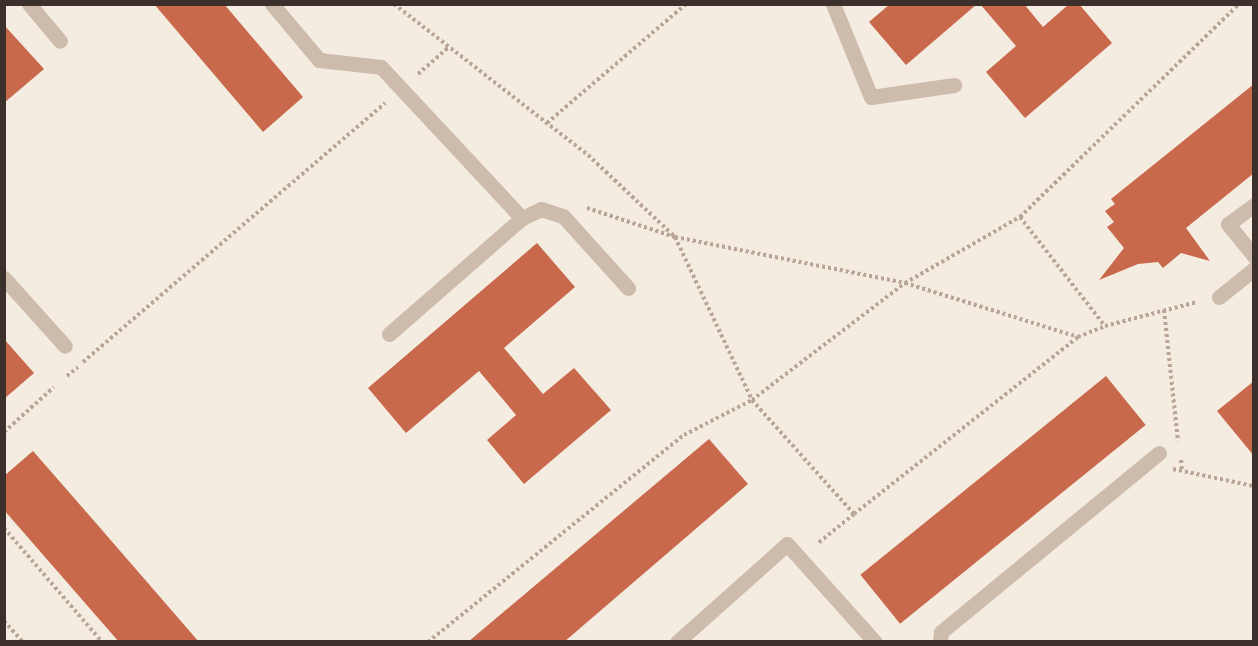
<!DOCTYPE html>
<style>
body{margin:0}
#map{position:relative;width:1258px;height:646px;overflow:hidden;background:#f4ebe1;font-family:Rubik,sans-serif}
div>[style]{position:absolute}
.building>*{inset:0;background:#c8694b;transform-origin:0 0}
.path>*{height:4px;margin-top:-2px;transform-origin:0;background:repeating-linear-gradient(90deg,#b9a596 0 3px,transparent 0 6px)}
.minor>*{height:15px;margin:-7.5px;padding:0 7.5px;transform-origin:7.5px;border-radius:7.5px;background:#cdbbac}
span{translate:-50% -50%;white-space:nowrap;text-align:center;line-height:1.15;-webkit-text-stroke:5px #fbf5ee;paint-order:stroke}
.frame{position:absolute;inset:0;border:6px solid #3b302b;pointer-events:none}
</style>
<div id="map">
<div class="building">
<div style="clip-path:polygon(154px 4px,224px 4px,303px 97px,263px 132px)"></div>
<div style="clip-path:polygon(890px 4px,977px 4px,906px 65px,869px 22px)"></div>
<div style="clip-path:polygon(980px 4px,1024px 4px,1043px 27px,1069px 4px,1079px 4px,1112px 43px,1025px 118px,986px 72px,1016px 46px)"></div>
<div style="clip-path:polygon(4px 25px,44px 69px,4px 103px)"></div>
<div style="clip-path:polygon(1254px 84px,1254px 173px,1186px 228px,1210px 261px,1181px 253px,1163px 268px,1158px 262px,1138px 264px,1099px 280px,1124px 248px,1107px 227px,1114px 222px,1105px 211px,1115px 204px,1111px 199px)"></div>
<div style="clip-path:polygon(537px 243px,575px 287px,504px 348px,543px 394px,574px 368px,611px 410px,524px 484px,487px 440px,516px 415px,479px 371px,406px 433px,368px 388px)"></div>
<div style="clip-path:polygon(4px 339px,34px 373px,4px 399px)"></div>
<div style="left:1106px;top:376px;width:63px;height:316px;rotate:51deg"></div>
<div style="clip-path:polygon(1254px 381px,1254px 456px,1217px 411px)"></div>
<div style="clip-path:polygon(709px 439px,748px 484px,564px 642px,468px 642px)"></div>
<div style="clip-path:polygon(33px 451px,95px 522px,199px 642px,119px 642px,4px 510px,4px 476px)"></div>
</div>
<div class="path">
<div style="left:394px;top:4px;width:246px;rotate:37.9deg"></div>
<div style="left:588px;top:155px;width:120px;rotate:43.3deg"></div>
<div style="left:675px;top:237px;width:180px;rotate:64.7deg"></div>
<div style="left:752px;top:400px;width:153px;rotate:48.2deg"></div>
<div style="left:854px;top:514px;width:48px;rotate:141deg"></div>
<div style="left:418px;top:74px;width:41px;rotate:-41.1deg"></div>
<div style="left:547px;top:123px;width:183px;rotate:-40.6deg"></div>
<div style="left:587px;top:208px;width:93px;rotate:18.2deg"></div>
<div style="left:675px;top:237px;width:235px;rotate:11.3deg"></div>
<div style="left:905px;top:283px;width:133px;rotate:-29.9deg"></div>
<div style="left:1020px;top:217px;width:138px;rotate:52.1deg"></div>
<div style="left:1105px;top:326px;width:95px;rotate:-14.6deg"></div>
<div style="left:1020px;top:217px;width:305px;rotate:-44.2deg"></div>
<div style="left:1164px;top:310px;width:132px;rotate:83.9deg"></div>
<div style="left:83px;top:362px;width:398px;rotate:-40.6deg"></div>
<div style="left:67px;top:376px;width:14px;rotate:-39deg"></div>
<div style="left:4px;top:432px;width:67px;rotate:-42deg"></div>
<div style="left:1181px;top:460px;width:9px;rotate:84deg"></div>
<div style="left:1173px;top:469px;width:83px;rotate:11.9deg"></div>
<div style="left:854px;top:514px;width:285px;rotate:-38.3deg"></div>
<div style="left:1078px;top:337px;width:29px;rotate:-22deg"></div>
<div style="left:4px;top:528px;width:150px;rotate:49.3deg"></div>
<div style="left:4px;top:621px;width:28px;rotate:48deg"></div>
<div style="left:428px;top:642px;width:329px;rotate:-39deg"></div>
<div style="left:684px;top:435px;width:76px;rotate:-27.2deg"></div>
<div style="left:752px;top:400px;width:193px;rotate:-37.4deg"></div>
<div style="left:905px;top:283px;width:181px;rotate:17.3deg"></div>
</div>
<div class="minor">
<div style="left:29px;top:4px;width:48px;rotate:50deg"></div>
<div style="left:272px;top:4px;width:73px;rotate:50deg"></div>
<div style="left:319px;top:60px;width:62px;rotate:6.4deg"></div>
<div style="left:381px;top:67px;width:207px;rotate:47deg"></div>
<div style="left:833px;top:4px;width:100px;rotate:67.8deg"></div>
<div style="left:871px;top:97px;width:84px;rotate:-8.2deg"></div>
<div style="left:1254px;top:205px;width:32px;rotate:144deg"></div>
<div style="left:1228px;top:224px;width:41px;rotate:50.9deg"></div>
<div style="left:4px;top:278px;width:91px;rotate:48.1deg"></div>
<div style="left:1219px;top:297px;width:45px;rotate:-38.7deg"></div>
<div style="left:389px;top:334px;width:176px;rotate:-41.1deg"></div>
<div style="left:522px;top:218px;width:21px;rotate:-25deg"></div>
<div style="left:541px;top:209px;width:23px;rotate:18deg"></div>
<div style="left:563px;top:216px;width:97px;rotate:47.9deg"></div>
<div style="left:677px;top:642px;width:147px;rotate:-41.7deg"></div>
<div style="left:787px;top:544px;width:132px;rotate:48.1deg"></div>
<div style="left:940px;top:642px;width:10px;rotate:-84deg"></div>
<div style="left:941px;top:632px;width:282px;rotate:-39.4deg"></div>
</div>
<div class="frame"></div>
</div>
